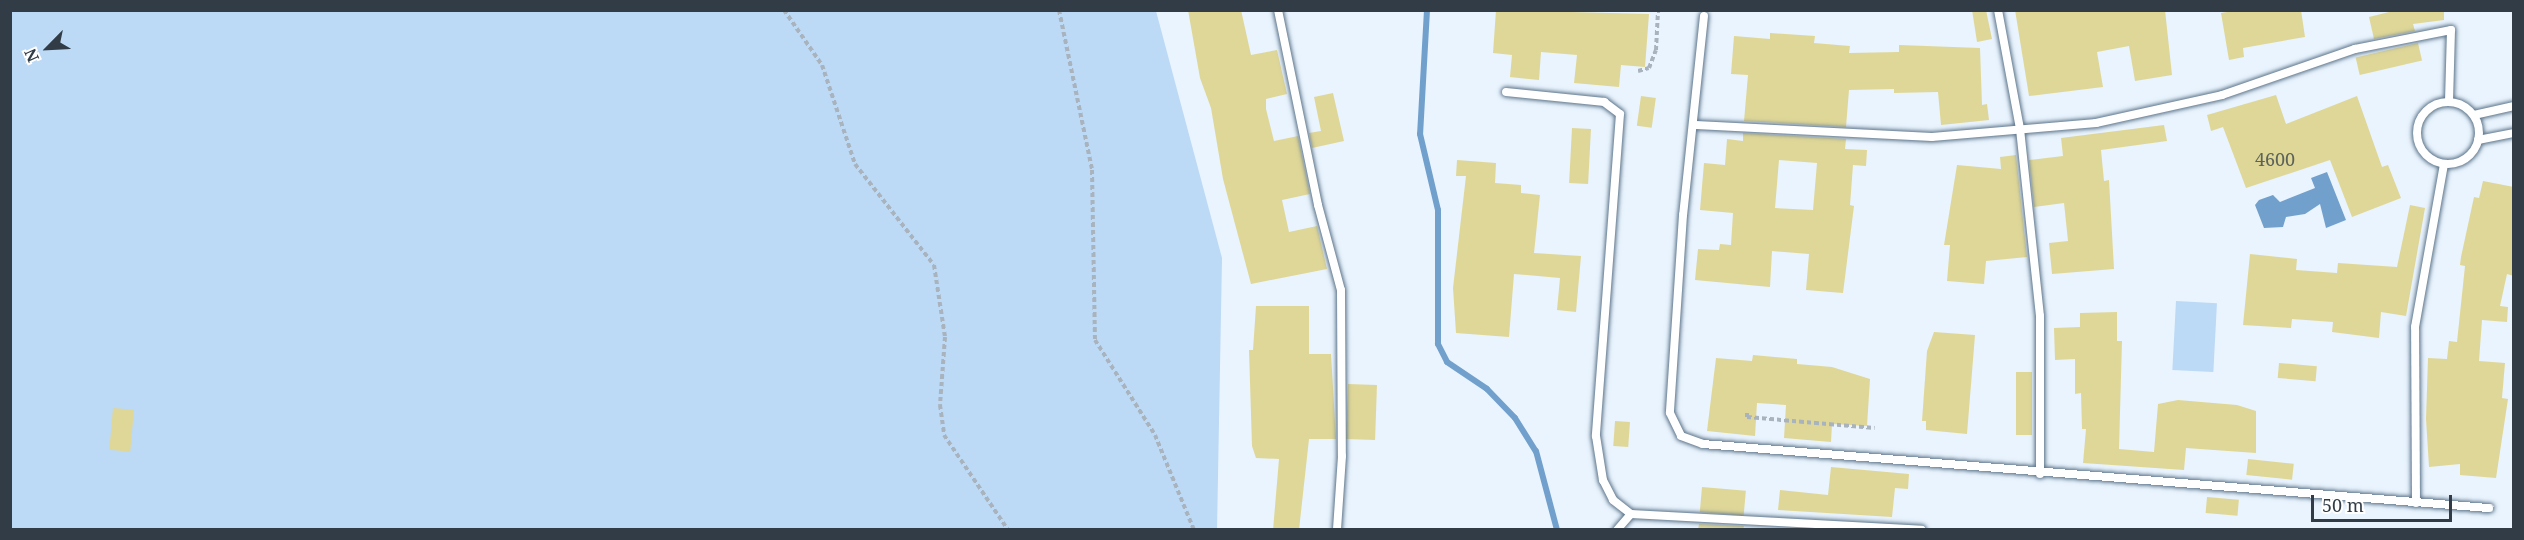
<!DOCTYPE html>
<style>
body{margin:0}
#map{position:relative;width:2524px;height:540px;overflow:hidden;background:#e9f4fe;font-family:"Noto Serif",serif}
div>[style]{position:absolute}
.green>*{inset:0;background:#bcd9f5;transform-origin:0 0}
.water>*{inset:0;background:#72a0cc}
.stream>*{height:6px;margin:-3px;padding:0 3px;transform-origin:3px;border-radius:3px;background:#72a0cc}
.building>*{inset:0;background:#dfd798;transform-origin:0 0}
.path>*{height:4px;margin-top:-2px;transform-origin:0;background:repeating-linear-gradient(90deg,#a8b3bd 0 4.5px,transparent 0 7.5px)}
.roads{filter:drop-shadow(0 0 2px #5c748a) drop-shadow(0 0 2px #5c748a)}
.service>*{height:8px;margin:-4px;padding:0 4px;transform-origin:4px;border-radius:4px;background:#fff}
.service>.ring{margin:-4px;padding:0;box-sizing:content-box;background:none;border:8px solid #fff;border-radius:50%}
span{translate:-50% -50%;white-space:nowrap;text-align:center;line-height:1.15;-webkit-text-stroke:4.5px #fff;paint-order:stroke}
.number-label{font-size:18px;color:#5c635a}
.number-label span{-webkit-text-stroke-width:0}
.frame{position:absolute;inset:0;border:12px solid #313c46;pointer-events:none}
.north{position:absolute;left:18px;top:18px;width:60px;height:60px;-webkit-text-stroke:4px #fff;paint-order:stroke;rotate:246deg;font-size:16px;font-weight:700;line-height:24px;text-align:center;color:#313c46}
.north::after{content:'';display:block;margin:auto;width:21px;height:27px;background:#313c46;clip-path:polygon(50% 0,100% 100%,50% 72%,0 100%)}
.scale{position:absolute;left:2311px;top:495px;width:141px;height:27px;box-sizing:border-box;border:3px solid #313c46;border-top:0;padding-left:8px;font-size:18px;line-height:21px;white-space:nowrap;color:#313c46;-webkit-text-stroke:4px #fff;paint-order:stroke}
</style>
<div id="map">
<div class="green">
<div style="clip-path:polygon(10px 11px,1156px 11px,1222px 258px,1217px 529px,11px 529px)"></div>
<div style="left:2176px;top:301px;width:41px;height:69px;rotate:3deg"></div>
</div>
<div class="water">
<div style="clip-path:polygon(2327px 172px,2346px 220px,2326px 228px,2320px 204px,2305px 214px,2286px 217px,2283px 227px,2264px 228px,2255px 205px,2259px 200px,2273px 195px,2280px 202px,2315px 188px,2311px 178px)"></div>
</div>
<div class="stream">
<div style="left:1427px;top:10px;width:124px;rotate:93.2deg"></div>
<div style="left:1420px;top:134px;width:78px;rotate:76.7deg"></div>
<div style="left:1438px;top:210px;width:134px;rotate:90deg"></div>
<div style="left:1438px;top:344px;width:20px;rotate:63deg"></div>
<div style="left:1447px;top:362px;width:48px;rotate:34deg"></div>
<div style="left:1487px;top:389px;width:40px;rotate:46deg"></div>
<div style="left:1515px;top:418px;width:39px;rotate:58deg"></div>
<div style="left:1536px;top:451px;width:82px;rotate:75.1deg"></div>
</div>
<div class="building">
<div style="clip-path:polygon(1188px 10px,1241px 10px,1251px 55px,1277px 50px,1287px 94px,1266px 99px,1266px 109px,1274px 141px,1298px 136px,1310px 194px,1282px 200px,1289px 232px,1317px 226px,1327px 269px,1251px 284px,1223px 179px,1211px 108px,1200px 78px)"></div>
<div style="clip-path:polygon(1496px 10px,1649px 14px,1645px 67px,1621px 65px,1619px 87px,1574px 83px,1577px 55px,1541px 52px,1539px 80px,1510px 77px,1512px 55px,1493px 53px)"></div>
<div style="clip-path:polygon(1972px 10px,1986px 10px,1992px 39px,1977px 42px)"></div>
<div style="clip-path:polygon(2015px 10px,2165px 10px,2172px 75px,2135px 81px,2129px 46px,2097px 52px,2103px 87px,2029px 96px)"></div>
<div style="clip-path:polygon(2239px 10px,2301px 10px,2305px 37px,2243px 48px,2244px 57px,2229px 60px,2221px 13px)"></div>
<div style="clip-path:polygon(2397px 10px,2444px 10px,2444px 20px,2413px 24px,2415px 31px,2374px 39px,2369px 17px)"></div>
<div style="clip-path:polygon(1770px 33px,1815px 36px,1814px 43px,1850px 46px,1849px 53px,1899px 52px,1899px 45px,1980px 48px,1982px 105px,1987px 104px,1989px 120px,1941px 125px,1938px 92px,1894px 93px,1894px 89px,1849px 90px,1846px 127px,1744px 121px,1748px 75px,1731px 74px,1734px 36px,1770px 39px)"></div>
<div style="left:2418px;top:43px;width:18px;height:64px;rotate:77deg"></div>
<div style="clip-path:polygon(1333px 93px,1344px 141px,1312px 148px,1309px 133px,1321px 131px,1314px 97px)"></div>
<div style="clip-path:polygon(2276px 95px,2286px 124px,2357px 96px,2382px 167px,2388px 165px,2401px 198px,2352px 217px,2330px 160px,2246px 188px,2223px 127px,2211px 131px,2207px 115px)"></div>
<div style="left:1641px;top:96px;width:15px;height:30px;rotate:8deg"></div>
<div style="clip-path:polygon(2164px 125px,2167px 141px,2101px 150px,2104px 181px,2109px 180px,2114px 269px,2052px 274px,2049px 243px,2068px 241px,2064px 203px,2034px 207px,2029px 160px,2063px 156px,2061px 138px)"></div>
<div style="left:1572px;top:128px;width:19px;height:55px;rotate:3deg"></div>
<div style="clip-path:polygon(evenodd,1743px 133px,1846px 139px,1845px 149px,1867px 150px,1866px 166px,1853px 165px,1850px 205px,1854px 206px,1843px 293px,1806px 290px,1809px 254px,1772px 251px,1770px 287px,1695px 280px,1698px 249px,1719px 250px,1720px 244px,1731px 245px,1733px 213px,1700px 210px,1704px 163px,1725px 165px,1727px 139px,1743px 141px,1743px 133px,1779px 160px,1817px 163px,1813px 210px,1775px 208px,1779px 160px)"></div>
<div style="clip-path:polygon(2016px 155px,2027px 257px,1986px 261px,1984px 284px,1947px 281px,1950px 245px,1944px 245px,1957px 165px,2001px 169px,2000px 157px)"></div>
<div style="clip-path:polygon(1457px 160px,1496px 163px,1495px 183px,1521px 185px,1521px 193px,1540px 195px,1534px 253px,1581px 256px,1576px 312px,1557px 310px,1560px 278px,1514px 274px,1509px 337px,1456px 333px,1453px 288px,1466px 176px,1456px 176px)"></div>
<div style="clip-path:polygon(2483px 181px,2514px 187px,2514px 276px,2507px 274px,2500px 306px,2508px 307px,2507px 322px,2482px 320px,2479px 361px,2505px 363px,2502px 398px,2508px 399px,2496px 478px,2460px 475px,2460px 464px,2429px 467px,2426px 419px,2428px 358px,2447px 359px,2449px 341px,2457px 342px,2465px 266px,2460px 265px,2461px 257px,2474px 197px,2479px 198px)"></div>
<div style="clip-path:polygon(2410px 205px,2425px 208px,2406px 316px,2381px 312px,2379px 338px,2332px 332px,2333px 322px,2292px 319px,2291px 328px,2243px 325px,2250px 254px,2297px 259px,2296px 270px,2337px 273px,2338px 263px,2397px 267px)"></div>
<div style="clip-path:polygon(1256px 306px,1309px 306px,1309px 354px,1331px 354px,1336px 439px,1309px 439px,1299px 530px,1273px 530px,1279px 459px,1256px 458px,1252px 446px,1249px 350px,1253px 350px)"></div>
<div style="clip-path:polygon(2117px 312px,2117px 341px,2122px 341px,2119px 449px,2154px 452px,2158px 404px,2178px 400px,2237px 405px,2256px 411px,2256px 453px,2186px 448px,2184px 470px,2083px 463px,2086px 429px,2082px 429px,2081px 393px,2075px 394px,2075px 359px,2055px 360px,2054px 328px,2080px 327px,2080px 313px)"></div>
<div style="clip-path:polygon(1934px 332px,1975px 335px,1967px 434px,1926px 430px,1926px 421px,1922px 421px,1927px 351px)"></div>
<div style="clip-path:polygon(1753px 355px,1797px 359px,1797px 364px,1832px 367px,1870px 379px,1867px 426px,1832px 424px,1831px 442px,1784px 438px,1786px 405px,1757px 403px,1755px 436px,1707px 431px,1716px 358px,1752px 361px)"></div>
<div style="left:2279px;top:363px;width:38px;height:15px;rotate:5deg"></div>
<div style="left:2016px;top:372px;width:16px;height:63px"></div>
<div style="left:1348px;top:384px;width:29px;height:55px;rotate:2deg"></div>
<div style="left:113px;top:408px;width:21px;height:42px;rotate:5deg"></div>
<div style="left:1615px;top:421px;width:15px;height:25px;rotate:4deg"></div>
<div style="left:2248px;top:459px;width:46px;height:16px;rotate:6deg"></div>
<div style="clip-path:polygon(1831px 467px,1909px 474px,1908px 489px,1895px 488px,1892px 517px,1778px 510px,1780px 490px,1828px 495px)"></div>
<div style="left:1702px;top:487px;width:44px;height:25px;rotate:5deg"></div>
<div style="left:2207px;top:497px;width:32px;height:16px;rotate:5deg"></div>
<div style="clip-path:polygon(1699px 524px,1744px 526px,1743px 530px,1698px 530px)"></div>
</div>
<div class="path">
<div style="left:784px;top:10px;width:67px;rotate:55.4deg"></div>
<div style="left:822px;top:65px;width:104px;rotate:71.6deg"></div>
<div style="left:855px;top:164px;width:128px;rotate:52deg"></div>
<div style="left:934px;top:265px;width:73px;rotate:81.3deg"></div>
<div style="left:945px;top:337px;width:68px;rotate:94.2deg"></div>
<div style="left:940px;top:405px;width:30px;rotate:82deg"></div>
<div style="left:944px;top:435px;width:115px;rotate:56deg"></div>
<div style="left:1059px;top:10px;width:163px;rotate:78.3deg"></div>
<div style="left:1092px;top:170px;width:170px;rotate:89deg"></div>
<div style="left:1095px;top:340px;width:112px;rotate:57.7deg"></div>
<div style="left:1155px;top:435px;width:103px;rotate:67.7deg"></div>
<div style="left:1638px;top:71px;width:11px;rotate:-15deg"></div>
<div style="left:1649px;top:68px;width:19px;rotate:-69deg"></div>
<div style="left:1656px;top:50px;width:40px;rotate:-87.1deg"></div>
<div style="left:1747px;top:413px;width:4px;rotate:90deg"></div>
<div style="left:1747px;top:417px;width:128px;rotate:4.9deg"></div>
</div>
<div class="roads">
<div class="service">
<div style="left:1278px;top:10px;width:199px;rotate:78.4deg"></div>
<div style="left:1318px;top:205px;width:88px;rotate:74.9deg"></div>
<div style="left:1341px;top:290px;width:166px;rotate:89.7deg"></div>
<div style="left:1342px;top:456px;width:74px;rotate:93.9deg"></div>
<div style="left:1998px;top:10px;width:121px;rotate:79.5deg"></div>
<div style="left:2020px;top:129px;width:188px;rotate:83.9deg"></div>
<div style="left:2040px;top:316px;width:158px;rotate:90deg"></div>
<div style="left:1704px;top:16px;width:200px;rotate:96deg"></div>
<div style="left:1683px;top:215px;width:198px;rotate:93.8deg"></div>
<div style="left:1670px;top:413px;width:25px;rotate:64deg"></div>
<div style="left:1681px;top:436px;width:23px;rotate:20deg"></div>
<div style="left:1703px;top:444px;width:789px;rotate:4.66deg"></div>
<div style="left:1506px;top:92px;width:99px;rotate:5.8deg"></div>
<div style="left:1604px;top:102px;width:20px;rotate:37deg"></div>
<div style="left:1620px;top:114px;width:323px;rotate:94.3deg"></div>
<div style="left:1596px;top:436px;width:45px;rotate:81deg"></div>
<div style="left:1603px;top:480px;width:22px;rotate:63deg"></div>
<div style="left:1613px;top:500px;width:23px;rotate:38deg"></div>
<div style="left:1631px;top:514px;width:291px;rotate:3.1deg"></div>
<div class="ring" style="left:2417px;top:102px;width:54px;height:54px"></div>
<div style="left:2474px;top:115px;width:41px;rotate:-12.7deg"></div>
<div style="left:1696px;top:125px;width:236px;rotate:2.9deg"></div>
<div style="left:1932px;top:137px;width:165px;rotate:-4.9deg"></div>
<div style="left:2096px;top:123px;width:129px;rotate:-12.5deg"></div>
<div style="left:2222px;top:95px;width:141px;rotate:-19.1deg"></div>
<div style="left:2355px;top:49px;width:98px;rotate:-11.2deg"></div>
<div style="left:2451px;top:30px;width:72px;rotate:91.6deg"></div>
<div style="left:2478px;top:140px;width:37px;rotate:-11deg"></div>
<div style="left:2416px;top:503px;width:176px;rotate:-90.3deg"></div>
<div style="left:2415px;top:327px;width:165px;rotate:-79.9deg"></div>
<div style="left:1617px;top:530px;width:21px;rotate:-49deg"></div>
</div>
</div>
<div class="number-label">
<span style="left:2275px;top:159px">4600</span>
</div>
<div class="frame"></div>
<div class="north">N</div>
<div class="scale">50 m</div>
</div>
